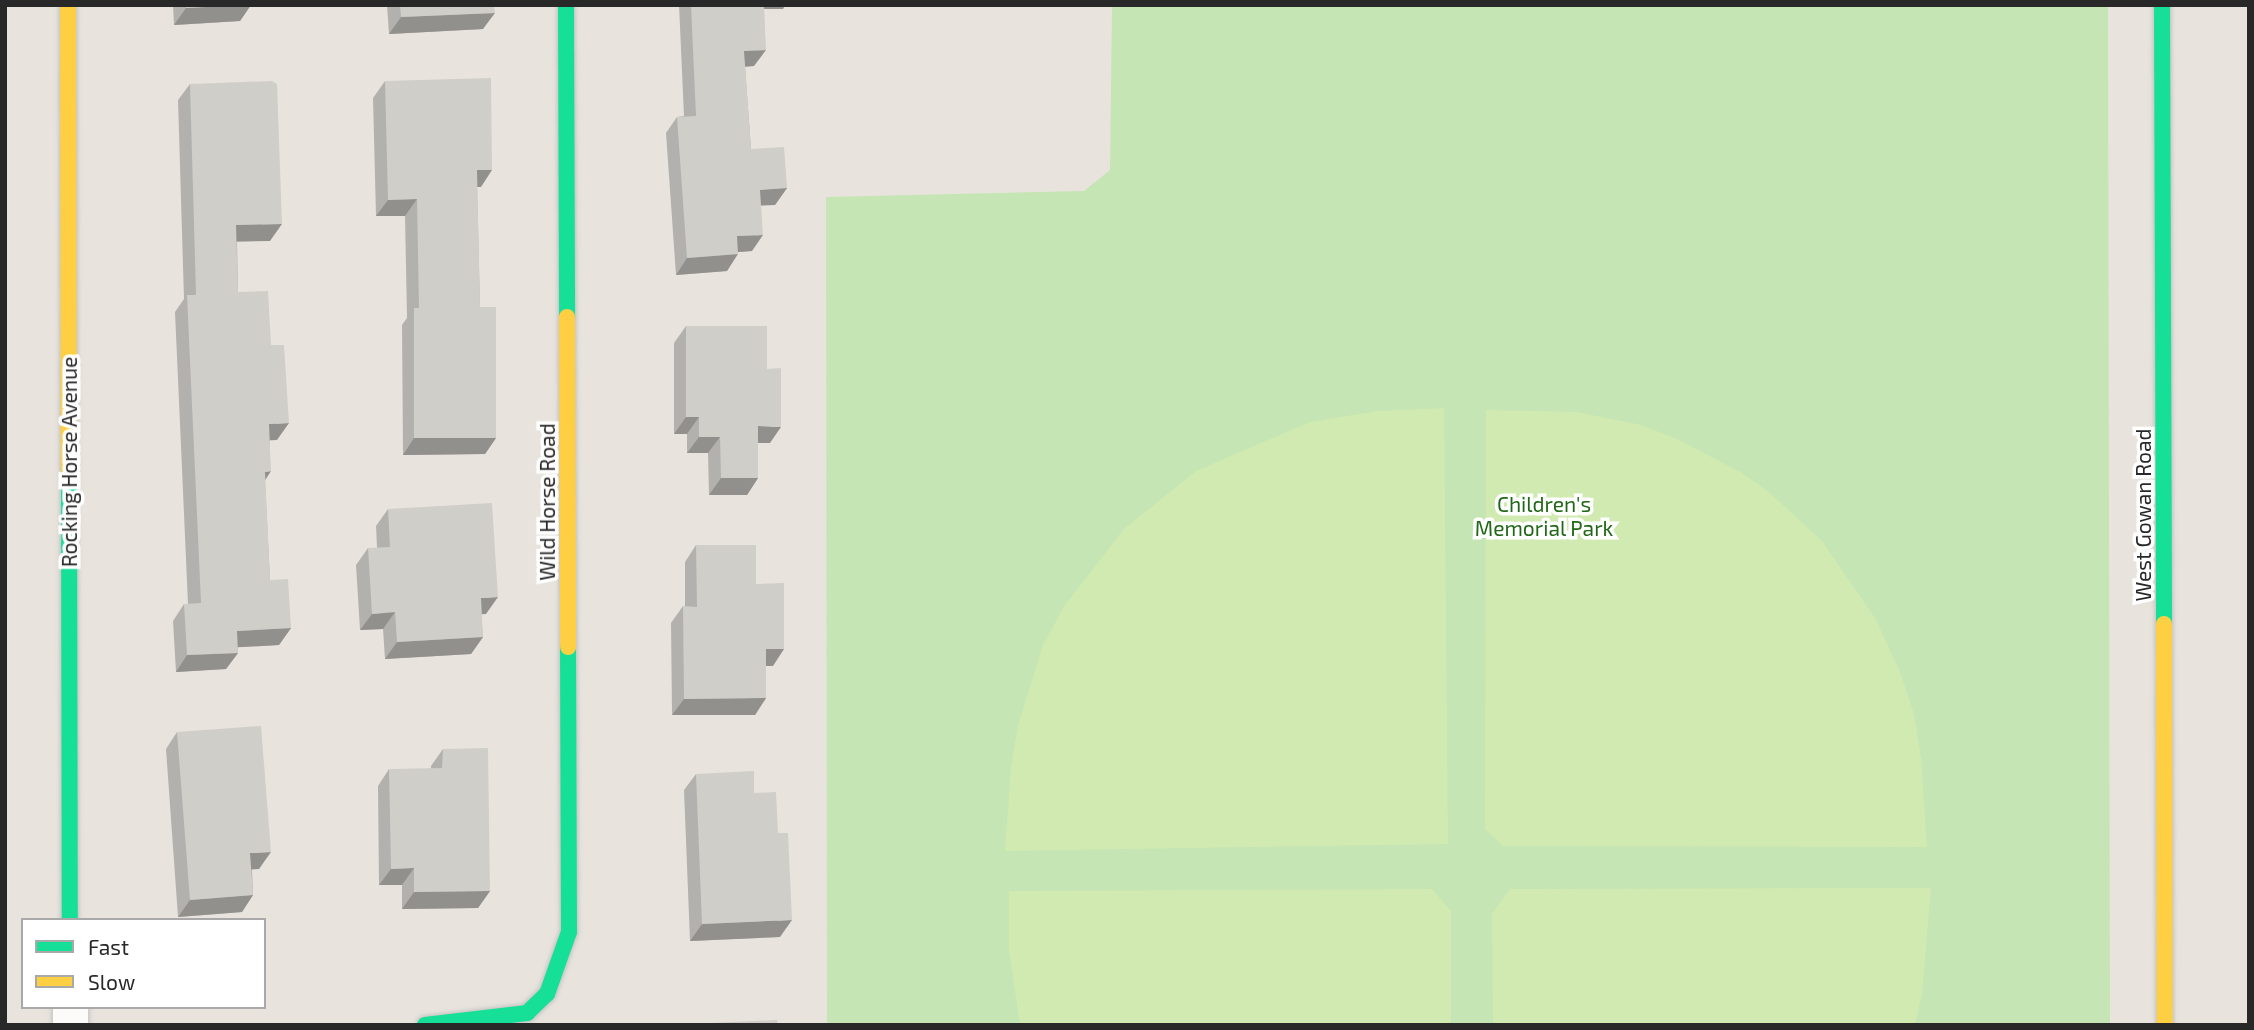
<!DOCTYPE html>
<style>
body{margin:0}
#map{position:relative;width:2254px;height:1030px;overflow:hidden;background:#e8e4dd;font-family:"Exo 2",sans-serif}
div>[style]{position:absolute}
.green>*{inset:0;background:#c5e5b4}
.pitch>*{inset:0;background:#d1eab1}
.roads{filter:drop-shadow(0 0 2px #c4c3c3) drop-shadow(0 0 2px #c4c3c3)}
.street>*{height:35px;margin:-17.5px;padding:0 17.5px;transform-origin:17.5px;border-radius:17.5px;background:#fcfbfa}
.fast>*{height:16px;margin:-8px;padding:0 8px;transform-origin:8px;border-radius:8px;background:#16e098}
.slow>*{height:16px;margin:-8px;padding:0 8px;transform-origin:8px;border-radius:8px;background:#ffcf43}
.wall>*{inset:0;background:#b3b1ad}
.shaded-wall>*{inset:0;background:#92908d}
.building>*{inset:0;background:#d0cec9}
span{translate:-50% -50%;white-space:nowrap;text-align:center;line-height:1.15;-webkit-text-stroke:7px #fff;paint-order:stroke}
.street-label{font-size:21px;color:#282828}
.park-label{font-size:21px;color:#216816}
.frame{position:absolute;inset:0;border:7px solid #282828;pointer-events:none}
.legend{position:absolute;left:21px;top:918px;width:245px;height:91px;box-sizing:border-box;background:#fff;border:2px solid #a9a9a9;margin:0;padding:9px 12px;list-style:none;font-size:21px;color:#282828}
.legend li{display:flex;align-items:center;gap:14px;height:35px}
.legend b{width:35px;border:2px solid #a9a9a9}
</style>
<div id="map">
<div class="green">
<div style="clip-path:polygon(1112px 5px,2108px 5px,2110px 1025px,827px 1025px,826px 197px,1084px 191px,1110px 170px)"></div>
</div>
<div class="pitch">
<div style="clip-path:polygon(1444px 408px,1448px 844px,1005px 851px,1011px 767px,1018px 725px,1043px 645px,1065px 605px,1124px 529px,1196px 471px,1310px 422px,1378px 411px)"></div>
<div style="clip-path:polygon(1486px 410px,1577px 412px,1641px 425px,1677px 439px,1742px 473px,1770px 493px,1822px 541px,1875px 618px,1900px 672px,1914px 714px,1921px 758px,1927px 847px,1503px 846px,1485px 829px)"></div>
<div style="clip-path:polygon(1931px 888px,1922px 993px,1915px 1025px,1493px 1025px,1492px 914px,1510px 889px)"></div>
<div style="clip-path:polygon(1432px 889px,1451px 911px,1451px 1025px,1020px 1025px,1009px 950px,1009px 891px)"></div>
</div>
<div class="roads">
<div class="street">
<div style="left:70px;top:1007px;width:18px;rotate:90deg"></div>
</div>
<div class="fast">
<div style="left:566px;top:5px;width:312px;rotate:89.8deg"></div>
<div style="left:2162px;top:5px;width:619px;rotate:89.81deg"></div>
<div style="left:69px;top:469px;width:451px;rotate:89.9deg"></div>
<div style="left:425px;top:1025px;width:103px;rotate:-6.7deg"></div>
<div style="left:527px;top:1013px;width:28px;rotate:-44deg"></div>
<div style="left:547px;top:994px;width:66px;rotate:-70.5deg"></div>
<div style="left:569px;top:932px;width:285px;rotate:-90.2deg"></div>
</div>
<div class="slow">
<div style="left:68px;top:5px;width:464px;rotate:89.9deg"></div>
<div style="left:567px;top:317px;width:330px;rotate:89.8deg"></div>
<div style="left:2164px;top:624px;width:401px;rotate:89.9deg"></div>
</div>
</div>
<div class="wall">
<div style="clip-path:polygon(173px 5px,251px 5px,240px 21px,174px 25px)"></div>
<div style="clip-path:polygon(387px 5px,494px 5px,483px 29px,389px 34px)"></div>
<div style="clip-path:polygon(679px 5px,785px 5px,783px 9px,764px 9px,754px 66px,745px 67px,751px 149px,787px 188px,775px 205px,761px 205px,752px 251px,738px 252px,727px 271px,676px 275px,666px 133px,677px 117px,684px 116px)"></div>
<div style="clip-path:polygon(385px 81px,481px 187px,477px 187px,480px 307px,496px 438px,485px 454px,403px 455px,402px 325px,407px 318px,405px 216px,376px 216px,373px 98px)"></div>
<div style="clip-path:polygon(190px 84px,270px 241px,237px 241px,238px 292px,271px 345px,277px 440px,270px 440px,265px 481px,270px 580px,291px 628px,279px 645px,238px 647px,238px 653px,226px 669px,176px 672px,173px 621px,184px 604px,188px 604px,175px 312px,184px 299px,178px 100px)"></div>
<div style="clip-path:polygon(686px 326px,767px 369px,770px 443px,758px 443px,758px 478px,747px 495px,709px 495px,708px 453px,687px 453px,687px 434px,674px 434px,674px 343px)"></div>
<div style="clip-path:polygon(388px 509px,486px 614px,481px 614px,483px 637px,471px 654px,385px 659px,383px 629px,360px 630px,356px 565px,368px 548px,377px 548px,376px 526px)"></div>
<div style="clip-path:polygon(696px 545px,756px 584px,773px 666px,766px 666px,766px 698px,755px 715px,672px 715px,671px 623px,683px 606px,685px 606px,685px 562px)"></div>
<div style="clip-path:polygon(177px 732px,259px 869px,252px 869px,253px 895px,242px 912px,178px 917px,166px 749px)"></div>
<div style="clip-path:polygon(443px 749px,490px 891px,478px 908px,402px 909px,402px 885px,379px 885px,378px 786px,389px 769px,431px 769px,431px 766px)"></div>
<div style="clip-path:polygon(696px 774px,754px 793px,780px 937px,690px 941px,684px 790px)"></div>
</div>
<div class="shaded-wall">
<div style="clip-path:polygon(251px 5px,240px 21px,174px 25px,186px 8px)"></div>
<div style="clip-path:polygon(755px 5px,785px 5px,783px 9px,752px 9px)"></div>
<div style="clip-path:polygon(495px 13px,483px 29px,389px 34px,401px 17px)"></div>
<div style="clip-path:polygon(766px 50px,754px 66px,733px 67px,744px 51px)"></div>
<div style="clip-path:polygon(477px 170px,492px 170px,481px 187px,465px 187px)"></div>
<div style="clip-path:polygon(787px 188px,775px 205px,748px 206px,760px 190px)"></div>
<div style="clip-path:polygon(417px 199px,405px 216px,376px 216px,388px 200px)"></div>
<div style="clip-path:polygon(282px 224px,270px 241px,224px 242px,236px 225px)"></div>
<div style="clip-path:polygon(763px 235px,752px 251px,725px 253px,737px 236px)"></div>
<div style="clip-path:polygon(738px 254px,727px 271px,676px 275px,687px 258px)"></div>
<div style="clip-path:polygon(686px 417px,699px 417px,687px 434px,674px 434px)"></div>
<div style="clip-path:polygon(289px 423px,277px 440px,257px 441px,269px 424px)"></div>
<div style="clip-path:polygon(758px 426px,781px 427px,770px 443px,746px 443px)"></div>
<div style="clip-path:polygon(699px 437px,720px 437px,708px 453px,687px 453px)"></div>
<div style="clip-path:polygon(414px 438px,496px 438px,485px 454px,403px 455px)"></div>
<div style="clip-path:polygon(271px 471px,260px 488px,265px 472px)"></div>
<div style="clip-path:polygon(721px 478px,758px 478px,747px 495px,709px 495px)"></div>
<div style="clip-path:polygon(498px 597px,486px 614px,469px 615px,481px 598px)"></div>
<div style="clip-path:polygon(395px 612px,383px 629px,360px 630px,372px 614px)"></div>
<div style="clip-path:polygon(291px 628px,279px 645px,225px 648px,237px 631px)"></div>
<div style="clip-path:polygon(483px 637px,471px 654px,385px 659px,397px 642px)"></div>
<div style="clip-path:polygon(766px 649px,784px 649px,773px 666px,755px 666px)"></div>
<div style="clip-path:polygon(238px 653px,226px 669px,176px 672px,187px 655px)"></div>
<div style="clip-path:polygon(766px 698px,755px 715px,672px 715px,684px 699px)"></div>
<div style="clip-path:polygon(271px 852px,259px 869px,239px 870px,250px 853px)"></div>
<div style="clip-path:polygon(414px 868px,402px 885px,379px 885px,391px 869px)"></div>
<div style="clip-path:polygon(490px 891px,478px 908px,402px 909px,414px 892px)"></div>
<div style="clip-path:polygon(253px 895px,242px 912px,178px 917px,190px 900px)"></div>
<div style="clip-path:polygon(792px 920px,780px 937px,690px 941px,702px 924px)"></div>
</div>
<div class="building">
<div style="clip-path:polygon(186px 5px,241px 5px,186px 8px)"></div>
<div style="clip-path:polygon(400px 5px,494px 5px,495px 13px,401px 17px)"></div>
<div style="clip-path:polygon(691px 5px,764px 5px,766px 50px,744px 51px,751px 149px,784px 147px,787px 188px,760px 190px,763px 235px,737px 236px,738px 254px,687px 258px,677px 117px,696px 116px)"></div>
<div style="clip-path:polygon(491px 78px,492px 170px,477px 170px,480px 307px,496px 307px,496px 438px,414px 438px,414px 308px,419px 308px,417px 199px,388px 200px,385px 81px)"></div>
<div style="clip-path:polygon(272px 81px,277px 84px,282px 224px,236px 225px,238px 292px,268px 291px,271px 345px,284px 345px,289px 423px,269px 424px,271px 471px,265px 472px,270px 580px,288px 579px,291px 628px,237px 631px,238px 653px,187px 655px,184px 604px,201px 603px,187px 295px,196px 295px,190px 84px)"></div>
<div style="clip-path:polygon(686px 326px,767px 326px,767px 369px,781px 368px,781px 427px,758px 426px,758px 478px,721px 478px,720px 437px,699px 437px,699px 417px,686px 417px)"></div>
<div style="clip-path:polygon(492px 503px,498px 597px,481px 598px,483px 637px,397px 642px,395px 612px,372px 614px,368px 548px,390px 547px,388px 509px)"></div>
<div style="clip-path:polygon(696px 545px,756px 545px,756px 584px,784px 583px,784px 649px,766px 649px,766px 698px,684px 699px,683px 606px,697px 607px)"></div>
<div style="clip-path:polygon(261px 726px,271px 852px,250px 853px,253px 895px,190px 900px,177px 732px)"></div>
<div style="clip-path:polygon(488px 748px,490px 891px,414px 892px,414px 868px,391px 869px,389px 769px,442px 768px,443px 749px)"></div>
<div style="clip-path:polygon(754px 771px,754px 793px,776px 792px,778px 833px,788px 833px,792px 920px,702px 924px,696px 774px)"></div>
<div style="clip-path:polygon(777px 1020px,778px 1025px,710px 1025px,710px 1023px)"></div>
</div>
<div class="street-label">
<span style="left:69px;top:462px;rotate:-90deg">Rocking Horse Avenue</span>
<span style="left:547px;top:502px;rotate:-90deg">Wild Horse Road</span>
<span style="left:2143px;top:515px;rotate:-90deg">West Gowan Road</span>
</div>
<div class="park-label">
<span style="left:1544px;top:516px">Children's<br>Memorial Park</span>
</div>
<div class="frame"></div>
<ul class="legend">
<li><b style="height:9px;background:#16e098"></b>Fast</li>
<li><b style="height:9px;background:#ffcf43"></b>Slow</li>
</ul>
</div>
